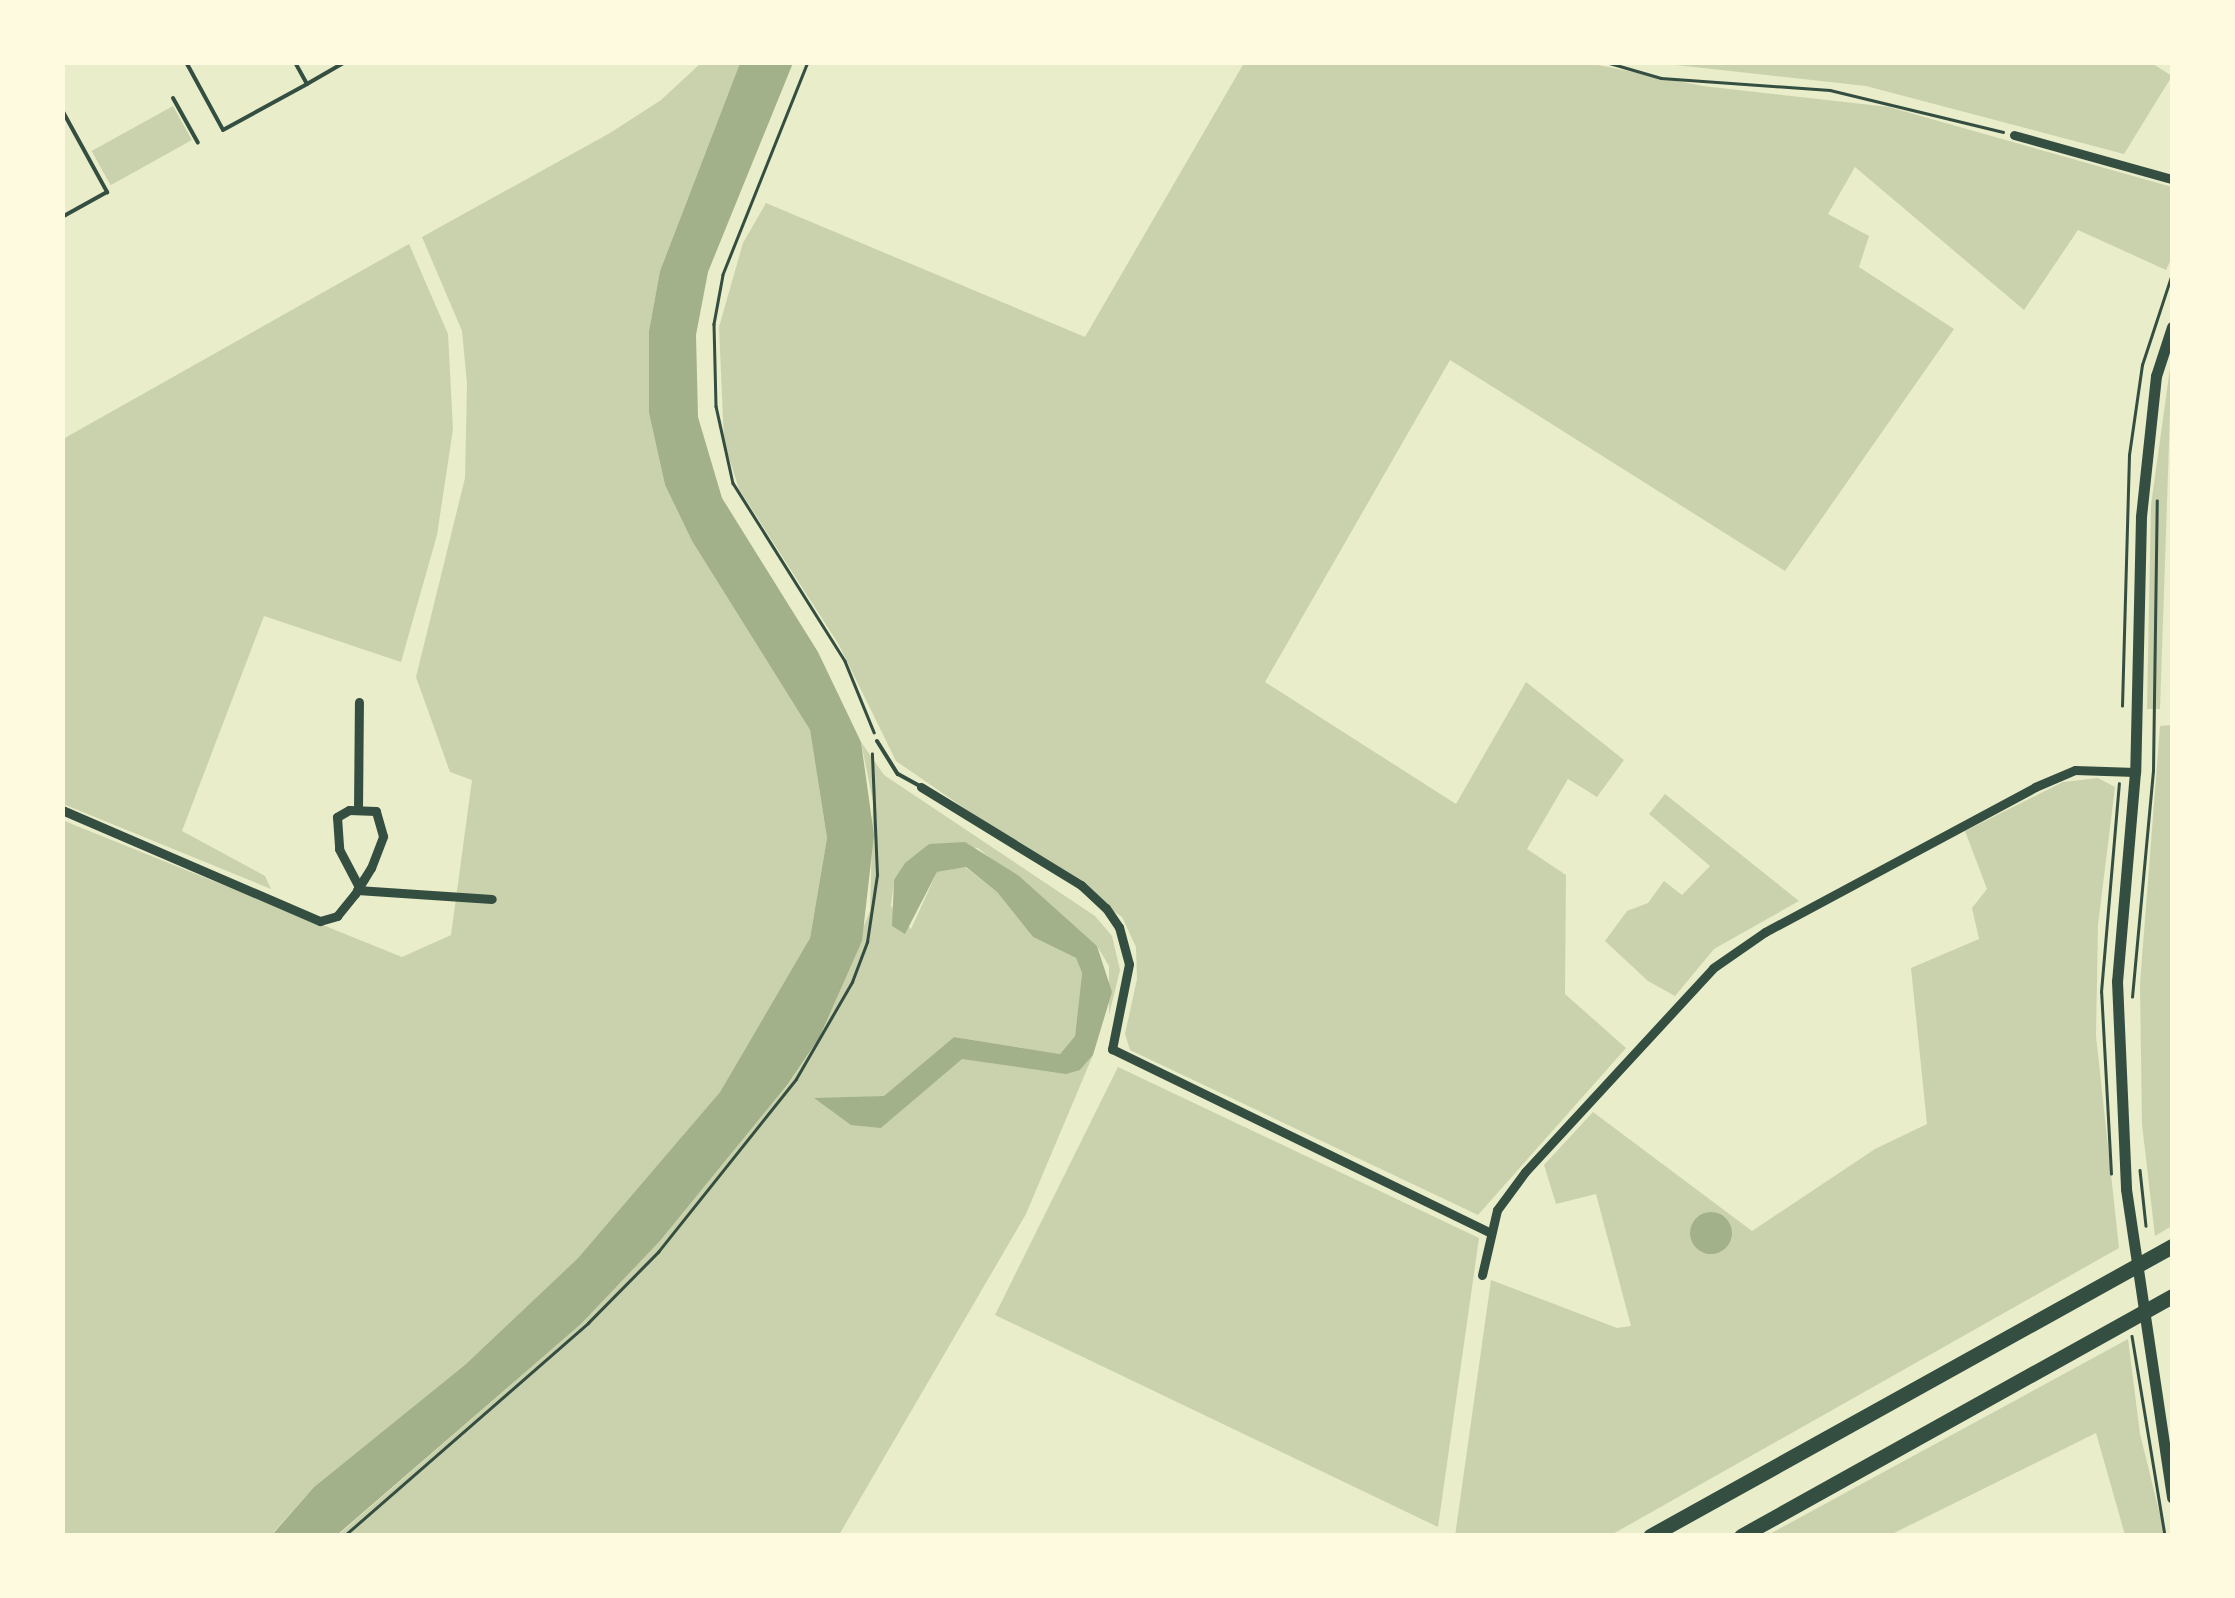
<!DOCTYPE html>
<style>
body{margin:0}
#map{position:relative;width:2235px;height:1598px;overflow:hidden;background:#e9edc9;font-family:"Exo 2",sans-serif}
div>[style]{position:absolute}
.green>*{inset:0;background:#cad2ad;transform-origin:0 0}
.water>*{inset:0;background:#a3b18a}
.round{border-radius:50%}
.path>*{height:2.5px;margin:-1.25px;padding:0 1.25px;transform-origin:1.25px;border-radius:1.25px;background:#344e41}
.service>*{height:4px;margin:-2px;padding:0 2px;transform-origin:2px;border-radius:2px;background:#344e41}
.minor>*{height:9px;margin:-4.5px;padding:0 4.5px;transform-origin:4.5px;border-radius:4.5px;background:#344e41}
.secondary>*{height:11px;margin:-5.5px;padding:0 5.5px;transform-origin:5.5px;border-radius:5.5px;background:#344e41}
.motorway>*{height:15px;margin:-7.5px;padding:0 7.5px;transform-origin:7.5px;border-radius:7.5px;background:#344e41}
span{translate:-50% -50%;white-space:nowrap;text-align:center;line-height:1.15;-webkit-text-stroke:8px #fefae0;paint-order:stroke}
.frame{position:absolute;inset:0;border:65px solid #fefae0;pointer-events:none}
</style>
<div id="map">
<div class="green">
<div style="clip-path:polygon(1583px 62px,1703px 86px,1889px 107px,2172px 187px,2172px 257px,2166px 270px,2078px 230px,2024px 310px,1855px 167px,1828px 214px,1869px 236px,1859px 267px,1954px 329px,1785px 571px,1450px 360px,1265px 682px,1456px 804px,1526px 682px,1624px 760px,1597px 797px,1568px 779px,1527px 849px,1566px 875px,1565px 994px,1626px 1048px,1478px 1215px,1130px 1050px,1125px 1034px,1137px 979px,1136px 947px,1122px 917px,896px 761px,839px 645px,739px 489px,724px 442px,719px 327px,743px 243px,766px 203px,1085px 337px,1244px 63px)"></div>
<div style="clip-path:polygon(2150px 62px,2172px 76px,2124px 154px,1866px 86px,1658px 63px)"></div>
<div style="clip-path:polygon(701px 63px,740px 63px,660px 271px,649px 332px,649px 413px,665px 485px,692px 541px,810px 730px,827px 838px,810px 938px,720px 1092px,578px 1258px,466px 1364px,314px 1487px,271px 1535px,63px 1535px,62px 820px,402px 957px,451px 935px,472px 780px,450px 772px,416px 677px,465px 478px,467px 384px,462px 331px,422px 237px,610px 133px,661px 100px)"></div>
<div style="left:173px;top:106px;width:39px;height:93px;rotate:61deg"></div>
<div style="clip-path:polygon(409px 244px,448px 334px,453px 429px,437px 535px,401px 662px,264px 616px,182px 831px,265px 876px,271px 889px,63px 804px,63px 439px)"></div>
<div style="clip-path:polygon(2172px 354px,2160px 709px,2147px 709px,2151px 505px)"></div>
<div style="clip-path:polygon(2172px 725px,2172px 1226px,2155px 1236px,2142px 1124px,2140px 984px,2160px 726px)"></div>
<div style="clip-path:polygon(861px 742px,884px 775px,1095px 916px,1112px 936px,1120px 970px,1109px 1015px,1109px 966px,1097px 946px,978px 848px,929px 844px,894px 880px,891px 906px,911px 929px,937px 872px,965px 867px,997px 892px,1033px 937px,1076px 958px,1082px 973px,1075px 1036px,1060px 1054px,954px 1037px,885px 1096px,816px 1100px,881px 1128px,962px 1058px,1080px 1070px,1093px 1055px,1026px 1214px,839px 1535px,337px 1536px,581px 1324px,660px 1241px,790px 1082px,819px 1038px,870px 911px,873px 802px)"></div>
<div style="clip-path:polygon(2098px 778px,2115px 787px,2098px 925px,2096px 1036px,2119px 1248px,1611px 1535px,1455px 1536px,1491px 1280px,1617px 1328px,1631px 1326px,1596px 1194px,1556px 1204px,1544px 1165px,1593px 1112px,1752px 1231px,1875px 1149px,1927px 1124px,1911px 968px,1979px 939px,1972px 908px,1987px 889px,1965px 831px,2063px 782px)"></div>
<div style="clip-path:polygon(1665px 794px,1799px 901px,1714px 949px,1675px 996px,1648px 981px,1605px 941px,1627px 911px,1648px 903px,1664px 881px,1682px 895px,1710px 866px,1649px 814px)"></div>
<div style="clip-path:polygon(1118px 1067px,1479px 1238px,1438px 1527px,995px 1315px)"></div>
<div style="clip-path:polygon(2128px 1339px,2140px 1434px,2165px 1535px,2125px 1535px,2096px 1433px,1890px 1535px,1766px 1536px)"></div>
</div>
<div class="water">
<div style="clip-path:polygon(740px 63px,793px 63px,708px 272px,696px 335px,698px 417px,722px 498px,818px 652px,861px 742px,874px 835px,862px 941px,819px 1038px,788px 1084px,660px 1241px,581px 1324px,337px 1535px,271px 1536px,314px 1487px,466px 1364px,578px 1258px,720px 1092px,810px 938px,827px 838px,810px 730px,692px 541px,665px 485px,649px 413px,649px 331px,660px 271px)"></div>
<div style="clip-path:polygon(965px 842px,1019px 876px,1097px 946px,1112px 992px,1093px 1055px,1080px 1070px,1066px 1074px,962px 1059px,881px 1128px,851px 1125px,814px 1098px,884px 1096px,954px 1037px,1060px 1054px,1075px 1036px,1082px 973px,1076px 958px,1033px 937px,997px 892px,966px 867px,937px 872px,905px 934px,892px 926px,894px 880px,905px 863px,929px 844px)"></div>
<div class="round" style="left:1690px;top:1212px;width:42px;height:42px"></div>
</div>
<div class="path">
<div style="left:808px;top:62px;width:229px;rotate:111.8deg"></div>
<div style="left:723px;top:275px;width:50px;rotate:100.4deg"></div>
<div style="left:714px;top:324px;width:82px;rotate:88.6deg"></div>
<div style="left:716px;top:406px;width:79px;rotate:77.6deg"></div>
<div style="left:733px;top:483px;width:210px;rotate:57.8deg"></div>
<div style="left:845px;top:661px;width:77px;rotate:67.8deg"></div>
<div style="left:1606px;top:62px;width:57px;rotate:16.2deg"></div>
<div style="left:1661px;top:78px;width:169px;rotate:4.1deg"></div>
<div style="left:1830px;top:90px;width:178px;rotate:13.6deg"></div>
<div style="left:2122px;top:706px;width:251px;rotate:-88.4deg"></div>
<div style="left:2129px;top:455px;width:91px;rotate:-81.8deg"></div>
<div style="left:2142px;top:365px;width:96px;rotate:-71.8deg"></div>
<div style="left:2132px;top:997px;width:227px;rotate:-84.7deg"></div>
<div style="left:2153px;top:771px;width:270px;rotate:-89.2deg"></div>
<div style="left:2140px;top:1170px;width:56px;rotate:83.9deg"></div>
<div style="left:2111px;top:1174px;width:182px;rotate:-93.1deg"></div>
<div style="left:2101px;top:992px;width:209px;rotate:-85.1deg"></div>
<div style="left:2132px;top:1336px;width:203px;rotate:80.6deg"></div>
<div style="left:344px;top:1536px;width:324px;rotate:-41.1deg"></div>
<div style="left:588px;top:1323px;width:100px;rotate:-45.4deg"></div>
<div style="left:658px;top:1252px;width:221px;rotate:-51.4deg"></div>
<div style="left:796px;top:1079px;width:112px;rotate:-60deg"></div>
<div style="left:852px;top:982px;width:43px;rotate:-69.4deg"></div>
<div style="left:867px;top:942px;width:68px;rotate:-81.5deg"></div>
<div style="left:877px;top:875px;width:121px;rotate:-92.4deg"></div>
</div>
<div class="service">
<div style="left:186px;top:62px;width:77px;rotate:61.4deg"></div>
<div style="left:223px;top:130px;width:96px;rotate:-28.7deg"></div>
<div style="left:307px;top:84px;width:25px;rotate:-119deg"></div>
<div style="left:307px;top:84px;width:44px;rotate:-30.1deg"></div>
<div style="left:173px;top:98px;width:51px;rotate:60.9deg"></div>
<div style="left:62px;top:110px;width:94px;rotate:61.2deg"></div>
<div style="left:107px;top:192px;width:51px;rotate:150.9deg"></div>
<div style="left:877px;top:741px;width:39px;rotate:58deg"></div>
<div style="left:898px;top:774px;width:26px;rotate:29deg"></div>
</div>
<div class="minor">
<div style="left:2014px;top:135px;width:164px;rotate:15.6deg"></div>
<div style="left:921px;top:787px;width:188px;rotate:31.5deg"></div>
<div style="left:1081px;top:885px;width:34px;rotate:43deg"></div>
<div style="left:1106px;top:908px;width:23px;rotate:56deg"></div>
<div style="left:1119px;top:927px;width:38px;rotate:75deg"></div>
<div style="left:1129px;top:964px;width:87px;rotate:101.3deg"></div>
<div style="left:1112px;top:1049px;width:419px;rotate:25.9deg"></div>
<div style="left:62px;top:810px;width:281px;rotate:23.3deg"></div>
<div style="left:320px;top:921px;width:18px;rotate:-16deg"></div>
<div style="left:337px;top:916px;width:28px;rotate:-51deg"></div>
<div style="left:355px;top:894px;width:17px;rotate:-59deg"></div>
<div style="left:364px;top:879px;width:13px;rotate:-58deg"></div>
<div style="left:371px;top:868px;width:34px;rotate:-69deg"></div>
<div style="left:383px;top:836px;width:26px;rotate:-106deg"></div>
<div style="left:376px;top:811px;width:27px;rotate:-178deg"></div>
<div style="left:349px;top:810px;width:14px;rotate:150deg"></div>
<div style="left:337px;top:817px;width:32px;rotate:86deg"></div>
<div style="left:339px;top:849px;width:43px;rotate:62.2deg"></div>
<div style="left:358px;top:810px;width:108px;rotate:-89.5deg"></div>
<div style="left:357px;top:890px;width:135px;rotate:3.8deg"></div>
<div style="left:1482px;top:1275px;width:67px;rotate:-77deg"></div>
<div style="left:1497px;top:1210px;width:47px;rotate:-53.6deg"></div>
<div style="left:1525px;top:1172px;width:277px;rotate:-47.3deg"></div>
<div style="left:1713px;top:968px;width:63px;rotate:-34.7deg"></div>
<div style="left:1765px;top:932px;width:306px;rotate:-28.2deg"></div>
<div style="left:2035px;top:787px;width:43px;rotate:-23deg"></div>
<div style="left:2075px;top:770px;width:60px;rotate:1.9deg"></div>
</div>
<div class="secondary">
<div style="left:2172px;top:327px;width:52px;rotate:108.1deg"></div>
<div style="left:2156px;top:376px;width:142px;rotate:96.1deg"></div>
<div style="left:2141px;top:517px;width:255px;rotate:91.3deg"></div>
<div style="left:2135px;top:772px;width:210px;rotate:94.9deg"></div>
<div style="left:2117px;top:981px;width:208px;rotate:87.5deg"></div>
<div style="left:2126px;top:1189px;width:312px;rotate:81.5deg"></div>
</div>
<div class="motorway">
<div style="left:1650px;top:1536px;width:597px;rotate:-29.05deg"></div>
<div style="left:1741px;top:1536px;width:493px;rotate:-29.1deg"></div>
</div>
<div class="frame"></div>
</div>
